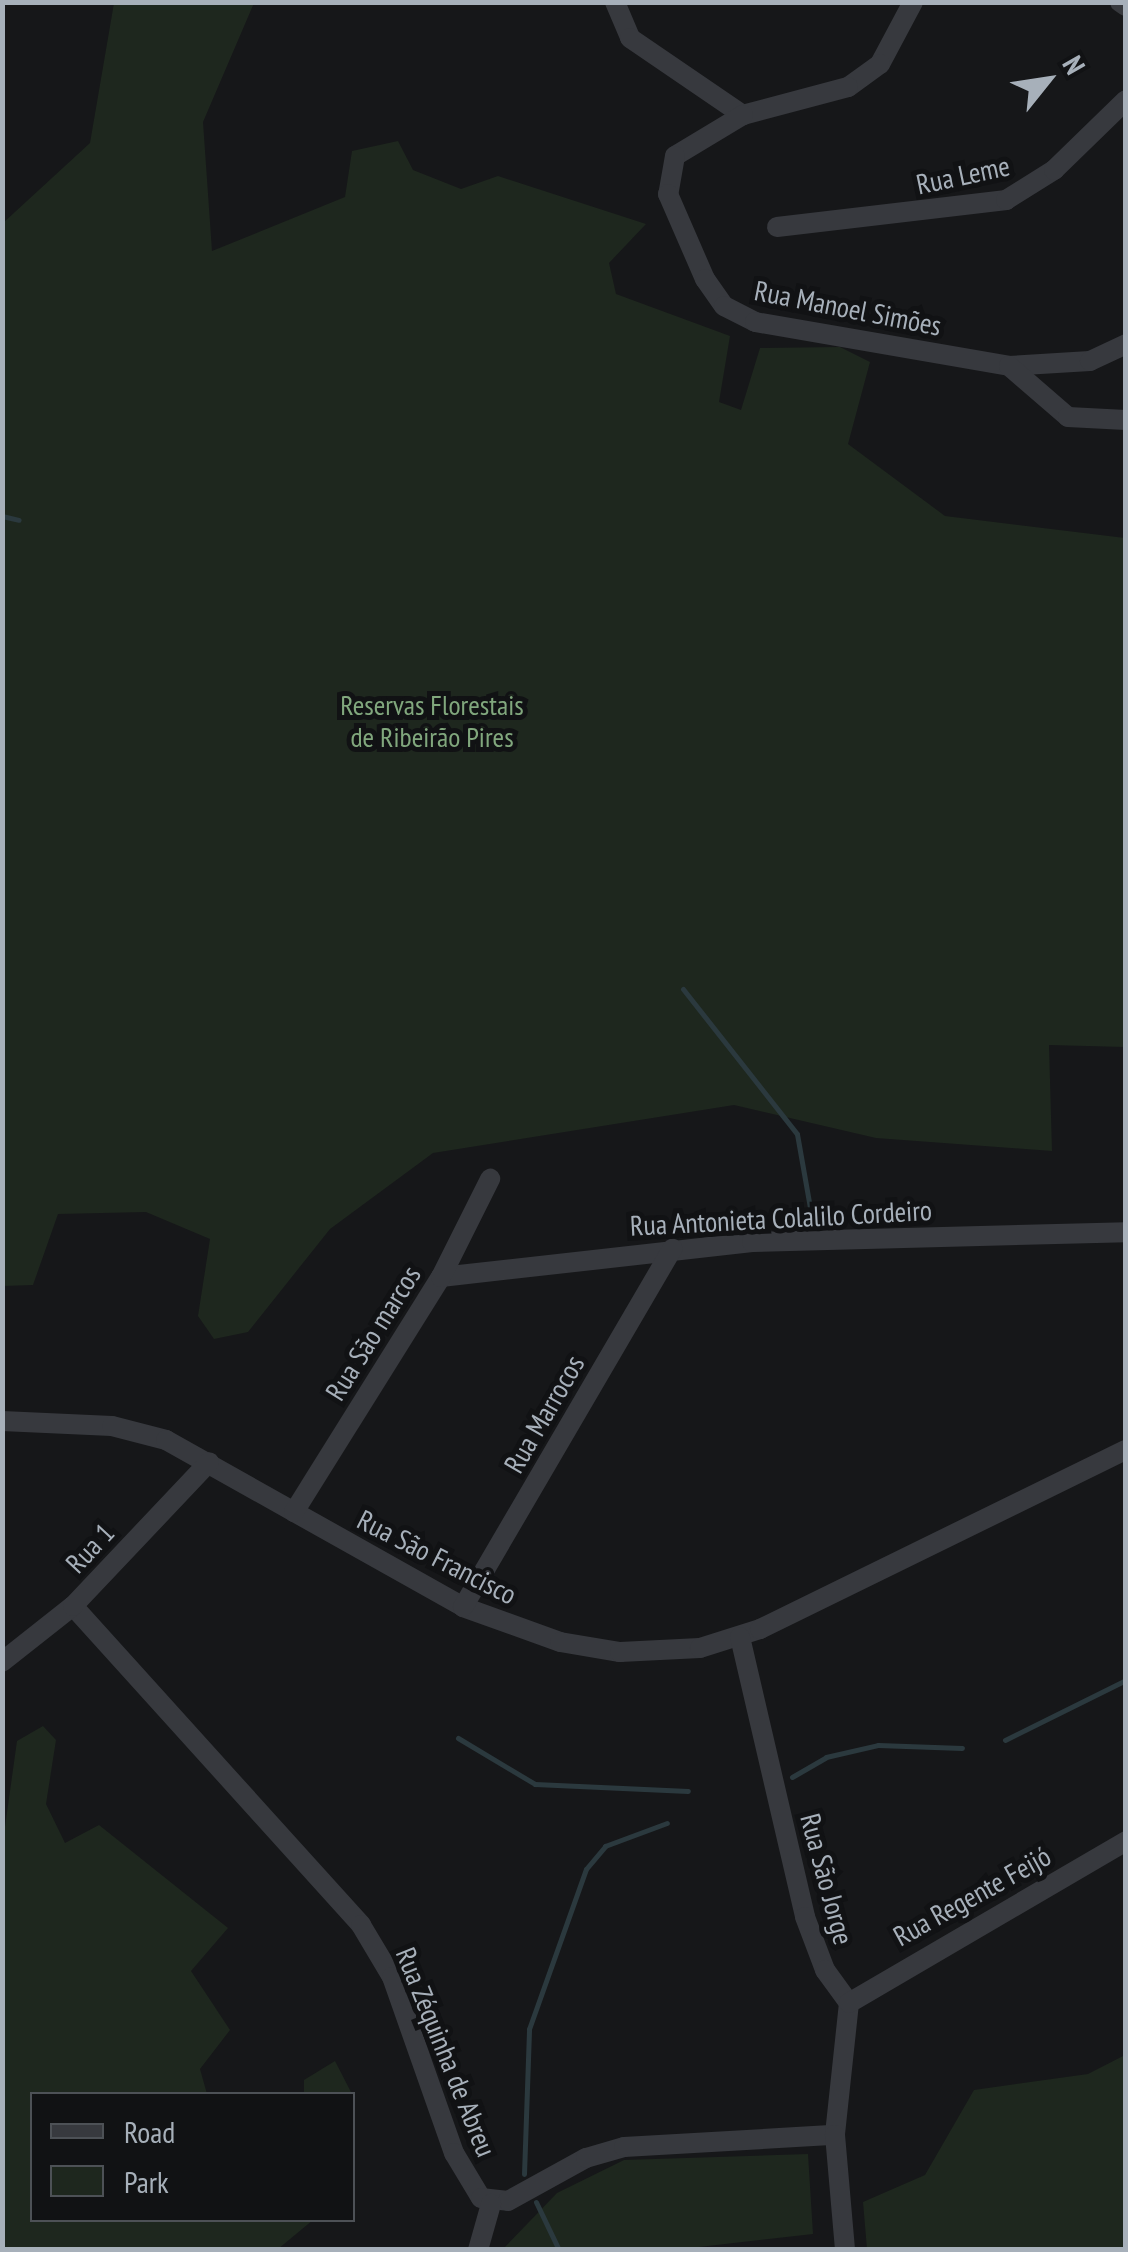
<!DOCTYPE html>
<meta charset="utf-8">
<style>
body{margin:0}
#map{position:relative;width:1128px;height:2252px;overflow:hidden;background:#161719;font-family:"PT Sans Narrow",sans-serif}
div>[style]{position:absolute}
.green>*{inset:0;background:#1e271e}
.stream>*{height:5px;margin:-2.5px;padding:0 2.5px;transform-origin:2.5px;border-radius:2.5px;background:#2b393e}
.street>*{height:20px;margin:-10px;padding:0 10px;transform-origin:10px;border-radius:10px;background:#37393e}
span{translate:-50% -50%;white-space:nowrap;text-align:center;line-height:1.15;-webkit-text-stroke:10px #111214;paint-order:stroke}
.street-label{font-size:28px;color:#a7b0ba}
.park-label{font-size:28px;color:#81a77d}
.frame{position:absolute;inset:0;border:5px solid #a7b0ba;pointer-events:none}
.legend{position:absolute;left:30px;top:2092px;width:325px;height:130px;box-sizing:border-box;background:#111214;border:2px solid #4d5156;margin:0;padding:12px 18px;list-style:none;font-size:30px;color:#a7b0ba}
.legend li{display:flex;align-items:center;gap:20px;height:50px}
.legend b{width:50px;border:2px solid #4d5156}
.north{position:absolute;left:998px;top:30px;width:100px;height:100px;-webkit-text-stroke:8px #111214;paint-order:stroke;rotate:60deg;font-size:28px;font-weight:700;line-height:40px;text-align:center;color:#a7b0ba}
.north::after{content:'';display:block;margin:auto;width:35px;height:45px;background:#a7b0ba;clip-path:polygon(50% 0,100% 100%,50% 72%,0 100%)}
</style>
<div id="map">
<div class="green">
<div style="clip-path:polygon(114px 3px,254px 3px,203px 122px,212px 251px,345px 197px,352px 151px,398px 141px,413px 170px,461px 189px,498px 176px,646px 224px,609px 263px,616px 294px,730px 336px,719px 402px,741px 410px,760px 348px,840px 347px,870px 362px,848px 444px,945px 516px,1125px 538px,1125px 1047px,1049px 1045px,1052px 1151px,876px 1138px,734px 1105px,433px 1153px,330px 1229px,248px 1332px,214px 1339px,198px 1316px,210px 1239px,146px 1212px,58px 1214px,33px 1285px,3px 1286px,3px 223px,90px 143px)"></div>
<div style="clip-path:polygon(43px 1726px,56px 1740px,46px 1804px,65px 1843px,99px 1825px,228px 1928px,191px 1971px,230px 2030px,200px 2069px,207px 2094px,32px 2094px,32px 2220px,313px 2220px,278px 2249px,3px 2249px,3px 1841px,17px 1741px)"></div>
<div style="clip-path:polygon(1125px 2055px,1125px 2249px,867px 2249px,863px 2202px,925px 2175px,974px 2090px,1088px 2074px)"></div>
<div style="clip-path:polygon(335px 2061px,352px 2094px,304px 2094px,304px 2080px)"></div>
<div style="clip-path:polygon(808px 2154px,813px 2234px,673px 2250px,503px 2249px,557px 2193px,624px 2160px)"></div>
</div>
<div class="stream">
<div style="left:2px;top:516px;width:17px;rotate:13deg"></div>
<div style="left:683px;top:989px;width:184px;rotate:51.8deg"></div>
<div style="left:797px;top:1134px;width:80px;rotate:80deg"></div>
<div style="left:458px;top:1738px;width:90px;rotate:30.9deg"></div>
<div style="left:535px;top:1784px;width:153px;rotate:2.6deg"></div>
<div style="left:1005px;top:1740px;width:135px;rotate:-26.4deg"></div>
<div style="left:792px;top:1777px;width:39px;rotate:-30deg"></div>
<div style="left:826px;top:1757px;width:53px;rotate:-13deg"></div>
<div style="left:878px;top:1745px;width:84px;rotate:2deg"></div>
<div style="left:524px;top:2174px;width:145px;rotate:-88deg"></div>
<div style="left:529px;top:2029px;width:170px;rotate:-70.4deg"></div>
<div style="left:586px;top:1869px;width:30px;rotate:-50deg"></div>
<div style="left:605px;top:1846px;width:66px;rotate:-20.4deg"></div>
<div style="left:536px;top:2202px;width:53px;rotate:64.4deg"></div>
</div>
<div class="street">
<div style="left:615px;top:2px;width:39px;rotate:67deg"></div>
<div style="left:630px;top:38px;width:137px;rotate:34.3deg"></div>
<div style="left:913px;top:2px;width:70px;rotate:118deg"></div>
<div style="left:880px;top:64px;width:39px;rotate:144deg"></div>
<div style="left:848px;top:87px;width:109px;rotate:165.1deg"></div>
<div style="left:743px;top:115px;width:79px;rotate:148.9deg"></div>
<div style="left:675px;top:156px;width:39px;rotate:100deg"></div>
<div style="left:668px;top:194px;width:93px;rotate:66.5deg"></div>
<div style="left:705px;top:279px;width:33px;rotate:55deg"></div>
<div style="left:724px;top:306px;width:35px;rotate:27deg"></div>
<div style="left:755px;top:322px;width:258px;rotate:9.8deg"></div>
<div style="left:1009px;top:366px;width:81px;rotate:-3.5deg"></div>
<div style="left:1090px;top:361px;width:40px;rotate:-25deg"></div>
<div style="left:1120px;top:2px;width:7px;rotate:34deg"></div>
<div style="left:777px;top:227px;width:231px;rotate:-6.7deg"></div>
<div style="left:1006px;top:200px;width:57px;rotate:-32deg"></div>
<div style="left:1054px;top:170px;width:100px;rotate:-44.2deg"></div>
<div style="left:1009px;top:366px;width:78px;rotate:40.8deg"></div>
<div style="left:1068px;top:417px;width:58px;rotate:3deg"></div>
<div style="left:441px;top:1277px;width:313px;rotate:-6.4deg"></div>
<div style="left:752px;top:1242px;width:374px;rotate:-1.5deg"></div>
<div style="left:2px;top:1421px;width:110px;rotate:2.6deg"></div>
<div style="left:112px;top:1426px;width:56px;rotate:14.5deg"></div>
<div style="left:166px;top:1440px;width:341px;rotate:29.3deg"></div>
<div style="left:463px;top:1607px;width:103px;rotate:19.8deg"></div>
<div style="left:560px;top:1642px;width:61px;rotate:9.5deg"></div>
<div style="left:620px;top:1652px;width:80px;rotate:-2.9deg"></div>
<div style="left:700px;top:1648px;width:63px;rotate:-17.6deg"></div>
<div style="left:760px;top:1629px;width:407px;rotate:-26.1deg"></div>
<div style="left:294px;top:1512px;width:277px;rotate:-58deg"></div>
<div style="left:441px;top:1277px;width:110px;rotate:-63.4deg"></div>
<div style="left:73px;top:1606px;width:430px;rotate:47.9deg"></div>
<div style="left:361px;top:1925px;width:61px;rotate:59.2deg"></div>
<div style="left:392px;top:1977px;width:187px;rotate:70.6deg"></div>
<div style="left:454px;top:2153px;width:52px;rotate:59deg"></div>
<div style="left:481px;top:2198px;width:27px;rotate:6deg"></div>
<div style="left:508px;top:2201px;width:89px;rotate:-28.9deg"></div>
<div style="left:586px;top:2158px;width:40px;rotate:-16deg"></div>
<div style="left:624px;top:2147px;width:211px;rotate:-3.3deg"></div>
<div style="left:463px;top:1607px;width:415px;rotate:-59.7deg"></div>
<div style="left:740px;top:1637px;width:287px;rotate:76.9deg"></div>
<div style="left:805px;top:1917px;width:57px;rotate:69.3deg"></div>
<div style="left:825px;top:1970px;width:41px;rotate:54deg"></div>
<div style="left:849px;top:2003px;width:133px;rotate:96.1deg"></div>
<div style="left:835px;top:2135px;width:115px;rotate:85deg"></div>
<div style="left:2px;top:1662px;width:90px;rotate:-38.3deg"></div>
<div style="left:73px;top:1606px;width:198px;rotate:-46.6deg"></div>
<div style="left:849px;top:2003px;width:321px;rotate:-30.3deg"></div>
<div style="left:478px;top:2250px;width:48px;rotate:-74.2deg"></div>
</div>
<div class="street-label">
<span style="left:963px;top:175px;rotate:-12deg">Rua Leme</span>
<span style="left:848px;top:308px;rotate:11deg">Rua Manoel Simões</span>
<span style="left:781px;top:1218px;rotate:-3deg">Rua Antonieta Colalilo Cordeiro</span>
<span style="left:373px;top:1333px;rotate:-58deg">Rua São marcos</span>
<span style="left:544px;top:1414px;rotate:-60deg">Rua Marrocos</span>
<span style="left:90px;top:1548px;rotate:-47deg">Rua 1</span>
<span style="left:437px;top:1557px;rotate:27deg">Rua São Francisco</span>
<span style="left:827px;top:1879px;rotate:75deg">Rua São Jorge</span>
<span style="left:972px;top:1896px;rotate:-29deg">Rua Regente Feijó</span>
<span style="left:446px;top:2052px;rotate:68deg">Rua Zéquinha de Abreu</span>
</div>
<div class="park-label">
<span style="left:432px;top:721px">Reservas Florestais<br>de Ribeirão Pires</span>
</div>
<div class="frame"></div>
<ul class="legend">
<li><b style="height:12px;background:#37393e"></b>Road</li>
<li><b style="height:28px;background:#1e271e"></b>Park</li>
</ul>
<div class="north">N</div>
</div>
